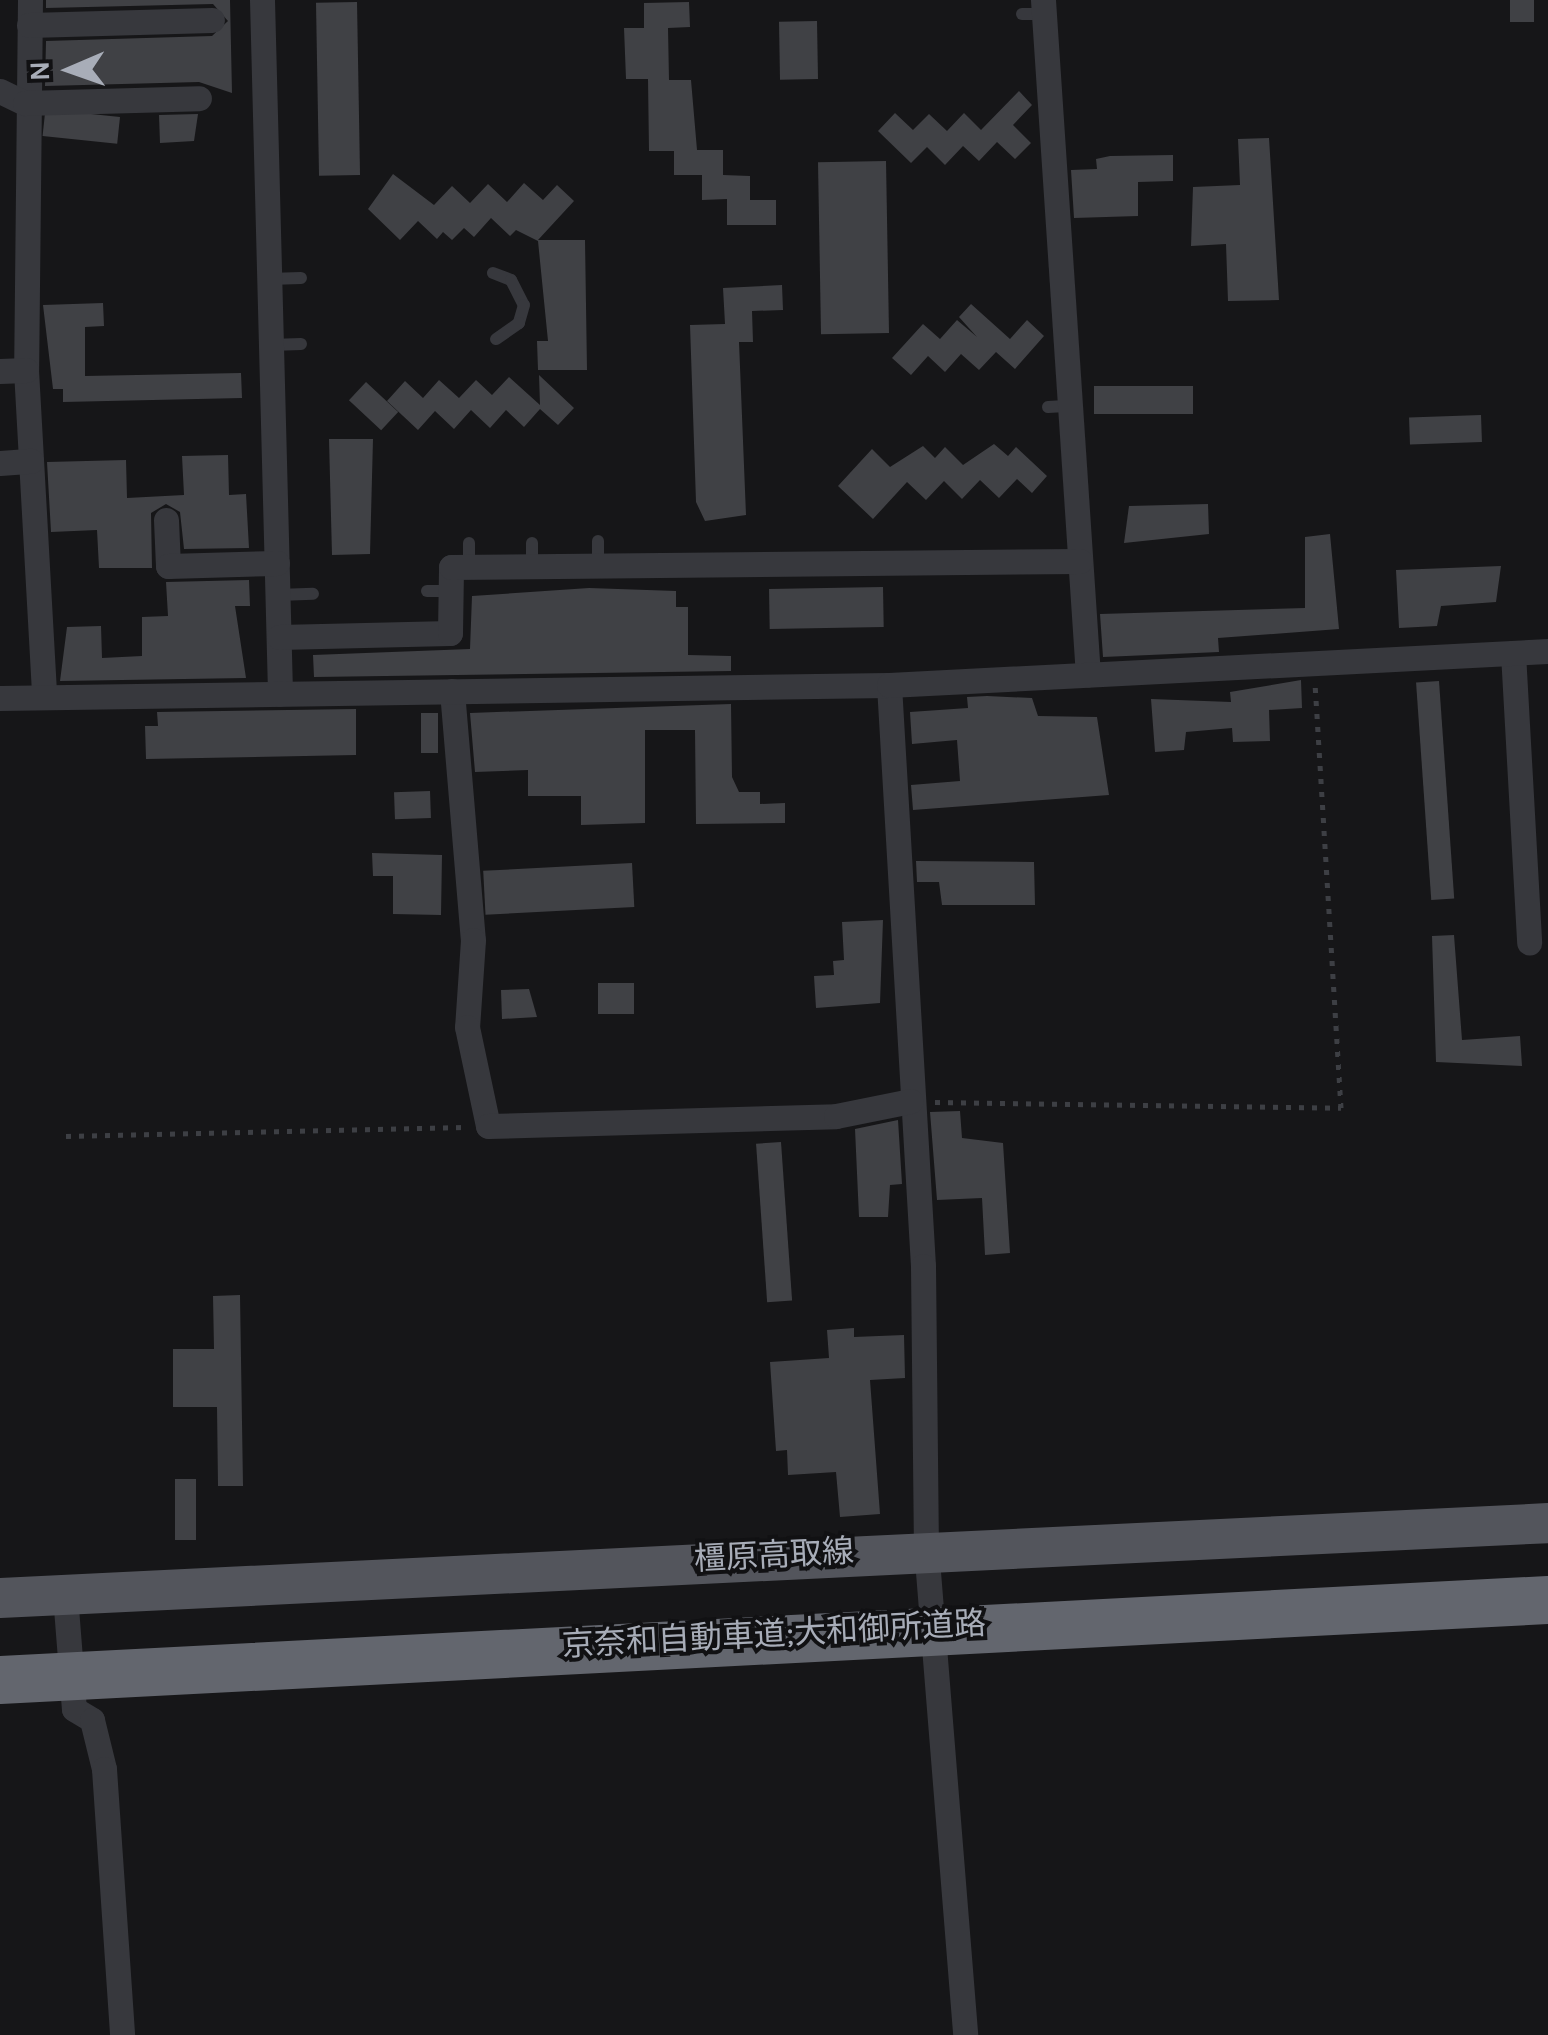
<!DOCTYPE html>
<meta charset="utf-8">
<style>
body{margin:0}
#map{position:relative;width:1548px;height:2035px;overflow:hidden;background:#161618;font-family:Karla,"Noto Sans JP",sans-serif}
div>[style]{position:absolute}
.building>*{inset:0;background:#404145;transform-origin:0 0}
.path>*{height:5px;margin-top:-2.5px;transform-origin:0;background:repeating-linear-gradient(90deg,#3d3f44 0 5px,transparent 0 13px)}
.lane>*{height:12px;margin:-6px;padding:0 6px;transform-origin:6px;border-radius:6px;background:#37383d}
.street>*{height:25px;margin:-12.5px;padding:0 12.5px;transform-origin:12.5px;border-radius:12.5px;background:#37383d}
.primary>*{height:40px;margin:-20px;padding:0 20px;transform-origin:20px;border-radius:20px;background:#53555c}
.highway-bridge>*{height:48px;margin:-24px;padding:0 24px;transform-origin:24px;border-radius:24px;background:#63666e}
span{translate:-50% -50%;white-space:nowrap;text-align:center;line-height:1.15;-webkit-text-stroke:8px #111113;paint-order:stroke}
.street-label{font-size:32px;color:#a8adb8}
.north{position:absolute;left:20px;top:20px;width:100px;height:100px;-webkit-text-stroke:8px #111113;paint-order:stroke;rotate:268deg;font-size:28px;font-weight:700;line-height:40px;text-align:center;color:#a8adb8}
.north::after{content:'';display:block;margin:auto;width:35px;height:45px;background:#a8adb8;clip-path:polygon(50% 0,100% 100%,50% 72%,0 100%)}
</style>
<div id="map">
<div class="building">
<div style="clip-path:polygon(46px 0,230px 0,232px 93px,199px 82px,45px 86px,46px 41px,212px 36px,228px 21px,213px 4px,46px 8px)"></div>
<div style="left:1510px;top:0;width:24px;height:22px"></div>
<div style="left:357px;top:2px;width:173px;height:41px;rotate:89deg"></div>
<div style="clip-path:polygon(689px 2px,690px 27px,668px 28px,669px 80px,691px 80px,697px 150px,723px 150px,723px 175px,750px 176px,750px 200px,776px 200px,776px 225px,727px 225px,727px 199px,702px 200px,702px 175px,674px 175px,674px 151px,649px 151px,648px 79px,626px 79px,624px 28px,644px 28px,644px 3px)"></div>
<div style="left:817px;top:21px;width:58px;height:38px;rotate:89deg"></div>
<div style="clip-path:polygon(1019px 91px,1032px 105px,1013px 125px,1031px 143px,1015px 159px,997px 142px,979px 161px,963px 146px,945px 165px,927px 147px,911px 163px,878px 131px,895px 113px,913px 130px,929px 114px,947px 131px,964px 113px,981px 130px)"></div>
<div style="clip-path:polygon(198px 114px,194px 141px,160px 143px,159px 115px)"></div>
<div style="left:120px;top:117px;width:27px;height:75px;rotate:96deg"></div>
<div style="clip-path:polygon(1269px 138px,1279px 300px,1228px 301px,1226px 244px,1191px 246px,1193px 187px,1240px 185px,1238px 139px)"></div>
<div style="clip-path:polygon(1173px 155px,1173px 181px,1138px 182px,1138px 216px,1074px 218px,1071px 170px,1097px 169px,1096px 159px,1110px 156px)"></div>
<div style="left:886px;top:161px;width:172px;height:68px;rotate:89deg"></div>
<div style="clip-path:polygon(393px 174px,434px 205px,452px 186px,470px 203px,488px 184px,507px 202px,524px 183px,543px 200px,557px 185px,574px 201px,538px 240px,585px 240px,587px 370px,538px 370px,537px 341px,548px 341px,538px 241px,516px 230px,510px 236px,491px 218px,474px 237px,464px 228px,452px 240px,443px 232px,437px 239px,418px 221px,400px 240px,368px 209px)"></div>
<div style="clip-path:polygon(782px 285px,783px 310px,752px 311px,753px 342px,739px 342px,746px 515px,705px 521px,696px 502px,690px 325px,725px 324px,723px 288px)"></div>
<div style="clip-path:polygon(103px 303px,104px 326px,85px 327px,85px 376px,241px 373px,242px 398px,63px 402px,63px 389px,53px 389px,43px 305px)"></div>
<div style="clip-path:polygon(971px 304px,1010px 339px,1027px 320px,1044px 336px,1015px 369px,996px 352px,979px 370px,961px 354px,945px 372px,928px 356px,911px 375px,892px 358px,923px 324px,940px 339px,957px 320px,977px 337px,959px 317px)"></div>
<div style="clip-path:polygon(539px 375px,574px 408px,558px 425px,540px 409px,524px 427px,506px 410px,490px 428px,471px 410px,454px 429px,435px 411px,418px 430px,387px 401px,405px 381px,423px 398px,439px 380px,459px 398px,476px 380px,492px 395px,509px 377px,540px 405px)"></div>
<div style="left:366px;top:382px;width:44px;height:25px;rotate:43deg"></div>
<div style="left:1193px;top:386px;width:28px;height:99px;rotate:90deg"></div>
<div style="left:1481px;top:415px;width:27px;height:72px;rotate:88deg"></div>
<div style="clip-path:polygon(329px 439px,373px 439px,370px 554px,332px 555px)"></div>
<div style="clip-path:polygon(994px 444px,1008px 456px,1016px 447px,1047px 476px,1032px 493px,1017px 479px,999px 498px,980px 480px,962px 499px,944px 481px,926px 500px,907px 482px,873px 519px,838px 486px,872px 449px,890px 467px,923px 446px,935px 458px,945px 447px,963px 465px)"></div>
<div style="clip-path:polygon(228px 455px,229px 495px,246px 494px,249px 548px,184px 549px,180px 512px,166px 504px,151px 513px,152px 568px,99px 568px,97px 530px,51px 532px,47px 462px,126px 460px,127px 498px,184px 495px,182px 456px)"></div>
<div style="clip-path:polygon(1208px 504px,1209px 534px,1124px 543px,1129px 506px)"></div>
<div style="clip-path:polygon(1330px 534px,1339px 629px,1218px 638px,1219px 652px,1103px 657px,1100px 614px,1305px 608px,1305px 537px)"></div>
<div style="clip-path:polygon(1501px 566px,1496px 602px,1441px 606px,1437px 626px,1399px 628px,1396px 570px)"></div>
<div style="clip-path:polygon(249px 580px,250px 606px,235px 606px,246px 678px,60px 681px,67px 627px,101px 626px,102px 658px,142px 656px,142px 617px,168px 616px,166px 582px)"></div>
<div style="left:883px;top:587px;width:40px;height:114px;rotate:89deg"></div>
<div style="clip-path:polygon(589px 588px,676px 591px,676px 607px,688px 607px,688px 655px,731px 656px,731px 671px,314px 677px,313px 655px,470px 649px,472px 596px)"></div>
<div style="clip-path:polygon(1301px 680px,1302px 708px,1269px 710px,1270px 741px,1233px 742px,1232px 728px,1186px 732px,1184px 750px,1155px 752px,1151px 699px,1231px 702px,1230px 692px)"></div>
<div style="left:1439px;top:681px;width:218px;height:23px;rotate:86deg"></div>
<div style="clip-path:polygon(987px 696px,1032px 698px,1038px 716px,1097px 717px,1109px 795px,913px 810px,911px 785px,960px 781px,957px 740px,912px 744px,910px 712px,968px 708px,967px 697px)"></div>
<div style="clip-path:polygon(731px 704px,732px 777px,739px 792px,760px 792px,760px 804px,785px 803px,785px 823px,696px 824px,695px 730px,645px 730px,645px 823px,581px 825px,581px 796px,528px 796px,528px 770px,475px 772px,470px 713px)"></div>
<div style="clip-path:polygon(356px 709px,356px 755px,146px 759px,145px 726px,158px 726px,157px 712px)"></div>
<div style="left:421px;top:713px;width:17px;height:40px"></div>
<div style="left:430px;top:791px;width:27px;height:36px;rotate:88deg"></div>
<div style="clip-path:polygon(372px 853px,442px 855px,441px 915px,393px 914px,393px 876px,373px 876px)"></div>
<div style="clip-path:polygon(916px 861px,1034px 862px,1035px 905px,942px 905px,939px 882px,917px 882px)"></div>
<div style="left:632px;top:863px;width:44px;height:149px;rotate:87deg"></div>
<div style="clip-path:polygon(883px 920px,880px 1003px,816px 1008px,814px 976px,834px 975px,833px 961px,844px 960px,842px 922px)"></div>
<div style="clip-path:polygon(1454px 935px,1462px 1040px,1520px 1036px,1522px 1066px,1436px 1062px,1432px 936px)"></div>
<div style="left:598px;top:983px;width:36px;height:31px"></div>
<div style="clip-path:polygon(529px 989px,537px 1017px,502px 1019px,501px 990px)"></div>
<div style="clip-path:polygon(960px 1111px,962px 1138px,1003px 1143px,1010px 1253px,985px 1255px,982px 1198px,937px 1200px,930px 1112px)"></div>
<div style="clip-path:polygon(898px 1120px,902px 1184px,890px 1185px,888px 1217px,859px 1217px,855px 1129px)"></div>
<div style="left:781px;top:1142px;width:159px;height:25px;rotate:86deg"></div>
<div style="clip-path:polygon(240px 1295px,243px 1486px,218px 1486px,217px 1407px,173px 1407px,173px 1349px,214px 1349px,213px 1296px)"></div>
<div style="clip-path:polygon(854px 1328px,854px 1337px,904px 1335px,905px 1378px,870px 1380px,880px 1514px,840px 1517px,836px 1472px,788px 1475px,787px 1450px,776px 1451px,770px 1362px,829px 1358px,827px 1330px)"></div>
<div style="left:175px;top:1479px;width:21px;height:61px"></div>
</div>
<div class="path">
<div style="left:935px;top:1102px;width:406px;rotate:0.8deg"></div>
<div style="left:1341px;top:1108px;width:423px;rotate:-93.5deg"></div>
<div style="left:66px;top:1136px;width:399px;rotate:-1.3deg"></div>
</div>
<div class="lane">
<div style="left:1022px;top:14px;width:22px"></div>
<div style="left:493px;top:273px;width:19px;rotate:21deg"></div>
<div style="left:511px;top:280px;width:28px;rotate:63deg"></div>
<div style="left:524px;top:305px;width:19px;rotate:106deg"></div>
<div style="left:519px;top:323px;width:28px;rotate:145deg"></div>
<div style="left:269px;top:279px;width:32px;rotate:-2deg"></div>
<div style="left:271px;top:345px;width:30px;rotate:-2deg"></div>
<div style="left:1048px;top:407px;width:22px;rotate:-3deg"></div>
<div style="left:469px;top:543px;width:24px;rotate:90deg"></div>
<div style="left:532px;top:566px;width:23px;rotate:-90deg"></div>
<div style="left:598px;top:566px;width:25px;rotate:-90deg"></div>
<div style="left:427px;top:591px;width:23px"></div>
<div style="left:278px;top:595px;width:35px;rotate:-2deg"></div>
</div>
<div class="street">
<div style="left:30px;top:0;width:370px;rotate:90.6deg"></div>
<div style="left:26px;top:370px;width:325px;rotate:86.8deg"></div>
<div style="left:262px;top:0;width:694px;rotate:88.51deg"></div>
<div style="left:1043px;top:0;width:676px;rotate:86.19deg"></div>
<div style="left:29px;top:25px;width:183px;rotate:-1.6deg"></div>
<div style="left:0;top:91px;width:28px;rotate:26deg"></div>
<div style="left:25px;top:103px;width:174px;rotate:-1.6deg"></div>
<div style="left:0;top:371px;width:26px;rotate:-2deg"></div>
<div style="left:0;top:463px;width:31px;rotate:-4deg"></div>
<div style="left:166px;top:520px;width:46px;rotate:87.5deg"></div>
<div style="left:168px;top:566px;width:109px;rotate:-1.6deg"></div>
<div style="left:279px;top:637px;width:171px;rotate:-1.3deg"></div>
<div style="left:450px;top:633px;width:66px;rotate:-89.1deg"></div>
<div style="left:451px;top:567px;width:629px;rotate:-0.55deg"></div>
<div style="left:1513px;top:653px;width:290px;rotate:86.8deg"></div>
<div style="left:889px;top:685px;width:582px;rotate:86.65deg"></div>
<div style="left:923px;top:1266px;width:281px;rotate:89.4deg"></div>
<div style="left:926px;top:1547px;width:490px;rotate:85.4deg"></div>
<div style="left:452px;top:691px;width:250px;rotate:85.2deg"></div>
<div style="left:473px;top:940px;width:87px;rotate:93.9deg"></div>
<div style="left:467px;top:1027px;width:101px;rotate:78deg"></div>
<div style="left:488px;top:1126px;width:348px;rotate:-1.6deg"></div>
<div style="left:836px;top:1116px;width:76px;rotate:-11.3deg"></div>
<div style="left:0;top:698px;width:889px;rotate:-0.84deg"></div>
<div style="left:889px;top:685px;width:660px;rotate:-2.95deg"></div>
<div style="left:65px;top:1595px;width:114px;rotate:85.5deg"></div>
<div style="left:74px;top:1709px;width:21px;rotate:31deg"></div>
<div style="left:92px;top:1720px;width:50px;rotate:76.2deg"></div>
<div style="left:104px;top:1769px;width:267px;rotate:86.1deg"></div>
</div>
<div class="primary">
<div style="left:0;top:1598px;width:1550px;rotate:-2.77deg"></div>
</div>
<div class="highway-bridge">
<div style="left:0;top:1680px;width:1550px;rotate:-2.96deg"></div>
</div>
<div class="street-label">
<span style="left:774px;top:1556px;rotate:-3deg">橿原高取線</span>
<span style="left:774px;top:1635px;rotate:-3deg">京奈和自動車道;大和御所道路</span>
</div>
<div class="north">N</div>
</div>
